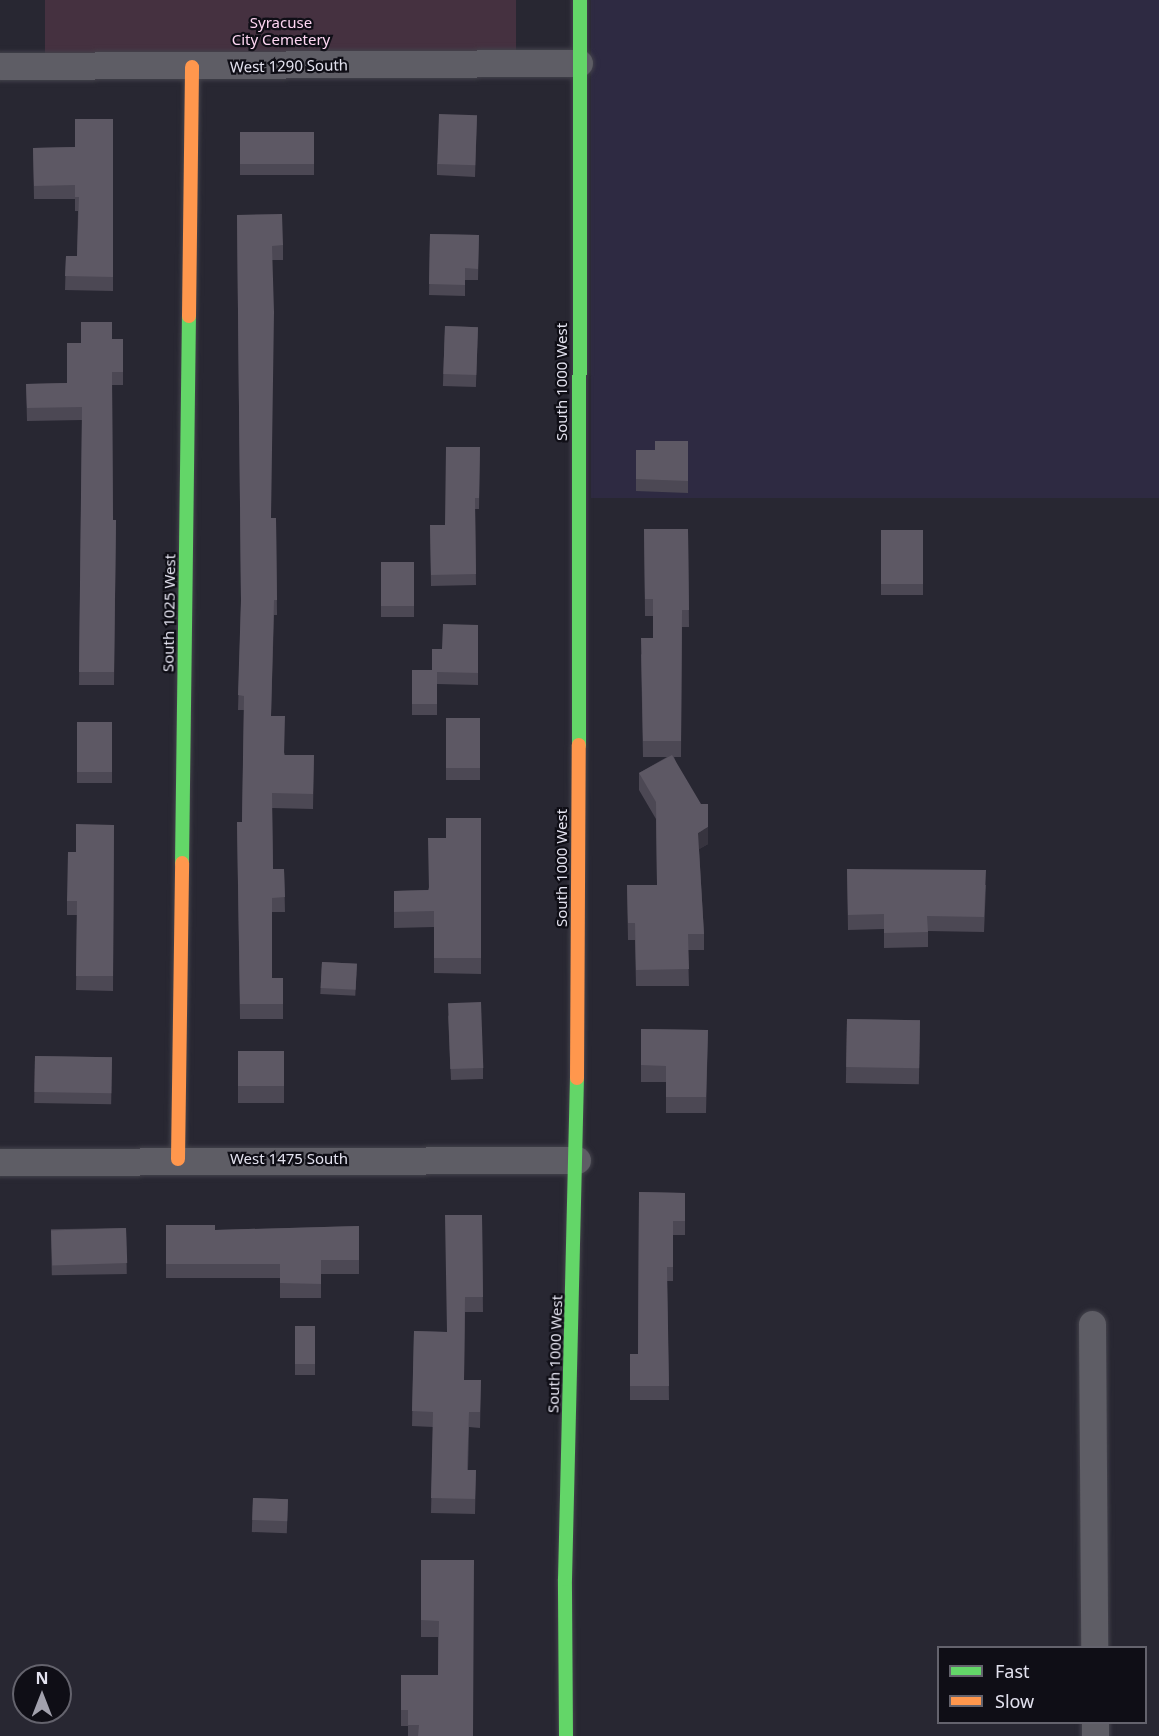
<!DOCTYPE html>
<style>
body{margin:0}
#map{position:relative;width:1159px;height:1736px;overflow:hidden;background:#282732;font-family:"Noto Sans",sans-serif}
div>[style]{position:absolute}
.built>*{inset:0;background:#2e2a42;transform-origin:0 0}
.green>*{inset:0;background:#453140;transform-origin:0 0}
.roads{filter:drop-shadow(0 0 2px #44434c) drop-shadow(0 0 2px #44434c)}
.street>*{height:27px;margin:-13.5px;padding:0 13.5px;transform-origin:13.5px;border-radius:13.5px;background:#5e5d65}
.fast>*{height:14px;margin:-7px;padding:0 7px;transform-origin:7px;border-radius:7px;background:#63d668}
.slow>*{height:14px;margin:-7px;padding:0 7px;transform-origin:7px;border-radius:7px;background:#ff974d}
.wall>*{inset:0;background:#4c4854;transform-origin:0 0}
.shaded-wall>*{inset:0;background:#37343f}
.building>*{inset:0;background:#5d5864;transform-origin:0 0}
span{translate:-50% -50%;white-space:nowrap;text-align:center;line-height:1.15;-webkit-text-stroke:4.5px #0f0e16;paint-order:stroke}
.park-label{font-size:15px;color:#fdd5f1}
.street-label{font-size:15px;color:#e3e2ef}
.legend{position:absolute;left:937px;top:1646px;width:210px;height:78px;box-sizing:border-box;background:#0f0e16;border:2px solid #64636d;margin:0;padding:8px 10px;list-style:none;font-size:18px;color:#e3e2ef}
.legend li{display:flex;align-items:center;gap:12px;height:30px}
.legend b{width:30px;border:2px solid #64636d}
.north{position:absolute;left:12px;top:1664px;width:60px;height:60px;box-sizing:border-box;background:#0f0e16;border:2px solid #64636d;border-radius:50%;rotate:0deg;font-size:16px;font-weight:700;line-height:24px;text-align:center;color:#e3e2ef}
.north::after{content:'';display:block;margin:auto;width:21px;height:27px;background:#a2a1ad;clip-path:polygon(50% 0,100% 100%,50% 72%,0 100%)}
</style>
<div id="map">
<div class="built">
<div style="left:591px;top:0;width:568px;height:498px"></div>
</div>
<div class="green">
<div style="left:45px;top:0;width:471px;height:60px"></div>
</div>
<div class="roads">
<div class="street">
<div style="left:0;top:66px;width:579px;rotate:-0.3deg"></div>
<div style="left:0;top:1162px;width:577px;rotate:-0.2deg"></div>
<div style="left:1092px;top:1324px;width:324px;rotate:89.6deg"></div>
<div style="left:1095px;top:1722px;width:14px;rotate:90deg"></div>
</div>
<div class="fast">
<div style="left:579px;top:745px;width:745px;rotate:-89.92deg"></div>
<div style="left:182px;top:863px;width:547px;rotate:-89.27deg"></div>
<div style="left:566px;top:1736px;width:157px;rotate:-90.4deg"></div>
<div style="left:565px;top:1579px;width:501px;rotate:-88.63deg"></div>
</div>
<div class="slow">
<div style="left:189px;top:316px;width:249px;rotate:-89.3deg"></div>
<div style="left:577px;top:1078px;width:333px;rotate:-89.7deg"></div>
<div style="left:178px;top:1159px;width:296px;rotate:-89.2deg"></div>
</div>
</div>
<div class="wall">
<div style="clip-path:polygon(477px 115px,475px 177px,437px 175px,437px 164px)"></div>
<div style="clip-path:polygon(113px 119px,113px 291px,65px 290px,66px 256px,77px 256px,78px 211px,75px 211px,75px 199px,34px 199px,33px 148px,75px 147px)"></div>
<div style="left:314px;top:132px;width:43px;height:74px;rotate:90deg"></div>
<div style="clip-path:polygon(237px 215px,283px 245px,283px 260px,272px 260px,271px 518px,276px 518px,277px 615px,274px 615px,271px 716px,285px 755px,314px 755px,313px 809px,272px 808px,273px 869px,284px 869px,285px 912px,272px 912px,272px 978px,283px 978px,283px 1019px,240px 1019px,237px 822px,242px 822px,244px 710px,238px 710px,241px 604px)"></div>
<div style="clip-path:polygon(430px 234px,479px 235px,478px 280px,465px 280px,465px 296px,429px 295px)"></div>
<div style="left:445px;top:326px;width:33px;height:60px;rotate:2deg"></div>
<div style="clip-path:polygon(112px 339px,123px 339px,123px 385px,112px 385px,113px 520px,116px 520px,114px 685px,79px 685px,82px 420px,27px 421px,26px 384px,67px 383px,81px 343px)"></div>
<div style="clip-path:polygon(688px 441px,688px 493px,636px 491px,636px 450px,655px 450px)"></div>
<div style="clip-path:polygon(480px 447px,479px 509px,475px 509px,476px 585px,431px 586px,430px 525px,445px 525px)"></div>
<div style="clip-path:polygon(644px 529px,688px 529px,689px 627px,682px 627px,681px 757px,674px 757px,708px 844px,699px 849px,704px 934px,704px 950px,688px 950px,689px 986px,636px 986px,635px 940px,628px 940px,627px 885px,657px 885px,656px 819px,639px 790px,639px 773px,667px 757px,643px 757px,641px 655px,653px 638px,653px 616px,645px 616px)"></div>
<div style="left:881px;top:530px;width:42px;height:65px"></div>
<div style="left:381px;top:562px;width:33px;height:55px"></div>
<div style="clip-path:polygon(478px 625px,478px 685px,437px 684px,437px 715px,412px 715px,412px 670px,432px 670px,442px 649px)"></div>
<div style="left:446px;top:718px;width:34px;height:62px"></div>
<div style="left:77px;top:722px;width:35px;height:61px"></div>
<div style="clip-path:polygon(481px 818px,481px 974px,434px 973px,434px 927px,394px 928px,394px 891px,428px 890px,446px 838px)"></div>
<div style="clip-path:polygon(114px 825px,113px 991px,76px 990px,77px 915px,67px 915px,67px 901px,76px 852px)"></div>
<div style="clip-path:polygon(847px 869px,986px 885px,984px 932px,928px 931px,928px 947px,884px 948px,884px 929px,848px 930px)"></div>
<div style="left:322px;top:962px;width:35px;height:32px;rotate:3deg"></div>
<div style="clip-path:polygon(448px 1015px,483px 1068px,483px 1079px,451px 1080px)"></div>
<div style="left:847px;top:1019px;width:73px;height:64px;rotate:1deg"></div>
<div style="clip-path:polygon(641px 1029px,708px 1030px,706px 1113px,666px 1113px,666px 1082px,641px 1082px)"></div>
<div style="left:284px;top:1051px;width:52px;height:46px;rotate:90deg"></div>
<div style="left:35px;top:1056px;width:77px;height:47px;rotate:1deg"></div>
<div style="clip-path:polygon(639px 1192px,685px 1193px,685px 1235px,673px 1235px,673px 1281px,667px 1281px,669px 1400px,630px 1400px,630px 1354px,638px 1354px)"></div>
<div style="clip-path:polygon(482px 1215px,483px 1312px,465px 1312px,464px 1380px,481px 1380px,480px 1428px,469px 1427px,468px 1470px,476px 1470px,475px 1514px,431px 1513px,433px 1427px,412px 1426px,414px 1331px,447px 1332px)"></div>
<div style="clip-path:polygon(166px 1225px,215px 1230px,359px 1226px,359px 1274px,321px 1274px,321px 1298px,280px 1298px,280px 1278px,166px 1278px)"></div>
<div style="left:126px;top:1228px;width:46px;height:75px;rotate:89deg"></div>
<div style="clip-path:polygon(315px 1326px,315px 1375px,295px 1375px,295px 1364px)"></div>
<div style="left:253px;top:1498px;width:35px;height:34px;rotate:2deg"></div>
<div style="clip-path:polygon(421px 1560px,473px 1736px,408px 1736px,408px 1726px,401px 1726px,401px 1675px,438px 1675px,438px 1637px,421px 1637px)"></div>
</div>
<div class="shaded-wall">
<div style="clip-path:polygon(708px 827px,708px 844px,698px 850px,698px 833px)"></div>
</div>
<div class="building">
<div style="left:439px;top:114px;width:38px;height:50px;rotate:2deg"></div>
<div style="clip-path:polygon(75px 119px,113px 119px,113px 277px,65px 276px,66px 256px,77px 256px,79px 197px,75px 197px,75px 185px,34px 186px,33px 148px,75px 147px)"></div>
<div style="left:314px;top:132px;width:32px;height:74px;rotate:90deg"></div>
<div style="clip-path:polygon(282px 214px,283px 245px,272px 246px,274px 312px,271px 518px,276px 518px,277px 600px,274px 600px,271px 716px,285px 716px,284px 755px,314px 755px,313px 794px,272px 793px,273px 869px,284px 869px,285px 897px,272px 898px,272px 978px,283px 978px,283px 1004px,240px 1004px,237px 822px,242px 822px,244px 696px,238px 695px,241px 600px,237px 215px)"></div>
<div style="clip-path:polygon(430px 234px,479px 235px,478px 269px,465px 268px,465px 285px,429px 284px)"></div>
<div style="clip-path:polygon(81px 322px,112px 322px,112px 339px,123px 339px,123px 372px,112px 372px,113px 520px,116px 520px,114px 672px,79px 672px,82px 407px,27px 408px,26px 384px,67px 383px,67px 343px,81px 343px)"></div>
<div style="left:445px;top:326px;width:33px;height:48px;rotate:2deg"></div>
<div style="clip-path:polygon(655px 441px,688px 441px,688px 481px,636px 479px,636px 450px,655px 450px)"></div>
<div style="clip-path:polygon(446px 447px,480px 447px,479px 498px,475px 498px,476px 574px,431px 575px,430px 525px,445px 525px)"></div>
<div style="clip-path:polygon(644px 529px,688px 529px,689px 610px,682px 610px,681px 741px,643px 741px,641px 638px,653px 638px,653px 599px,645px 599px)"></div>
<div style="left:881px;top:530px;width:42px;height:54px"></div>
<div style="left:381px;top:562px;width:33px;height:44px"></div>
<div style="clip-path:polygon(443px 624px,478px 625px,478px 673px,437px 672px,437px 704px,412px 704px,412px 670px,432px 670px,432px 649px,442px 649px)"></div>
<div style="left:446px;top:718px;width:34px;height:50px"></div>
<div style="left:77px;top:722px;width:35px;height:50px"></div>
<div style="clip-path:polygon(672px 755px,701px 804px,708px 804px,708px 827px,698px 833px,704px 934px,688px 934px,689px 969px,636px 970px,635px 923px,628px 923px,627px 885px,657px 885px,656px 802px,639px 773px)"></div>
<div style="clip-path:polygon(446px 818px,481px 818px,481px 958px,434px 958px,434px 911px,394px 912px,394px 891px,429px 890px,428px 838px,446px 838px)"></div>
<div style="clip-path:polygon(76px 824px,114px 825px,113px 976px,76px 976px,77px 901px,67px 901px,68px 852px,76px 852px)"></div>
<div style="clip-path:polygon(847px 869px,986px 870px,984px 917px,927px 916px,928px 932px,884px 933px,884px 914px,848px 915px)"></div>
<div style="left:322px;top:962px;width:35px;height:26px;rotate:3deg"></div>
<div style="left:481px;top:1002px;width:66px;height:33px;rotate:88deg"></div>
<div style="left:847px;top:1019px;width:73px;height:48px;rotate:1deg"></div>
<div style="clip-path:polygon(641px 1029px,708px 1030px,706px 1097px,666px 1097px,666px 1066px,641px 1065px)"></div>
<div style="left:284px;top:1051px;width:35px;height:46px;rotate:90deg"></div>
<div style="left:35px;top:1056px;width:77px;height:36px;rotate:1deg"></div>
<div style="clip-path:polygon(639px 1192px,685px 1193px,685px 1221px,673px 1221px,673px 1267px,667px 1267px,669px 1386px,630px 1386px,630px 1354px,638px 1354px)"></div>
<div style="clip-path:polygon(445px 1215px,482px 1215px,483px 1297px,465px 1297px,464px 1380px,481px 1380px,480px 1412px,469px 1412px,467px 1470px,476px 1470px,475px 1499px,431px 1498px,433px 1412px,412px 1411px,414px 1331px,447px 1332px)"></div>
<div style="clip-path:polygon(166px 1225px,215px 1225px,215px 1230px,359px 1226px,359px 1260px,321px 1260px,321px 1284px,280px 1283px,280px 1264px,166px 1264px)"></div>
<div style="left:126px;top:1228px;width:35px;height:75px;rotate:88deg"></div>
<div style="left:295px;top:1326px;width:20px;height:38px"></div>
<div style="left:253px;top:1498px;width:35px;height:22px;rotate:2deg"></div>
<div style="clip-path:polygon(421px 1560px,474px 1560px,473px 1736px,418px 1736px,419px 1725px,408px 1725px,408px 1710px,401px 1710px,401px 1675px,438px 1675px,439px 1621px,421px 1620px)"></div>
</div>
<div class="park-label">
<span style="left:281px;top:31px">Syracuse<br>City Cemetery</span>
</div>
<div class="street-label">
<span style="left:289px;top:66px;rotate:-1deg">West 1290 South</span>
<span style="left:562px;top:382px;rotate:-90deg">South 1000 West</span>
<span style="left:169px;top:613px;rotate:-89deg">South 1025 West</span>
<span style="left:562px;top:868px;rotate:-90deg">South 1000 West</span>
<span style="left:289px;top:1159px">West 1475 South</span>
<span style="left:555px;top:1354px;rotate:-88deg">South 1000 West</span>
</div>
<ul class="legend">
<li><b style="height:8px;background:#63d668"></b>Fast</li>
<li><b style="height:8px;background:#ff974d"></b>Slow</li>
</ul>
<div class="north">N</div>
</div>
